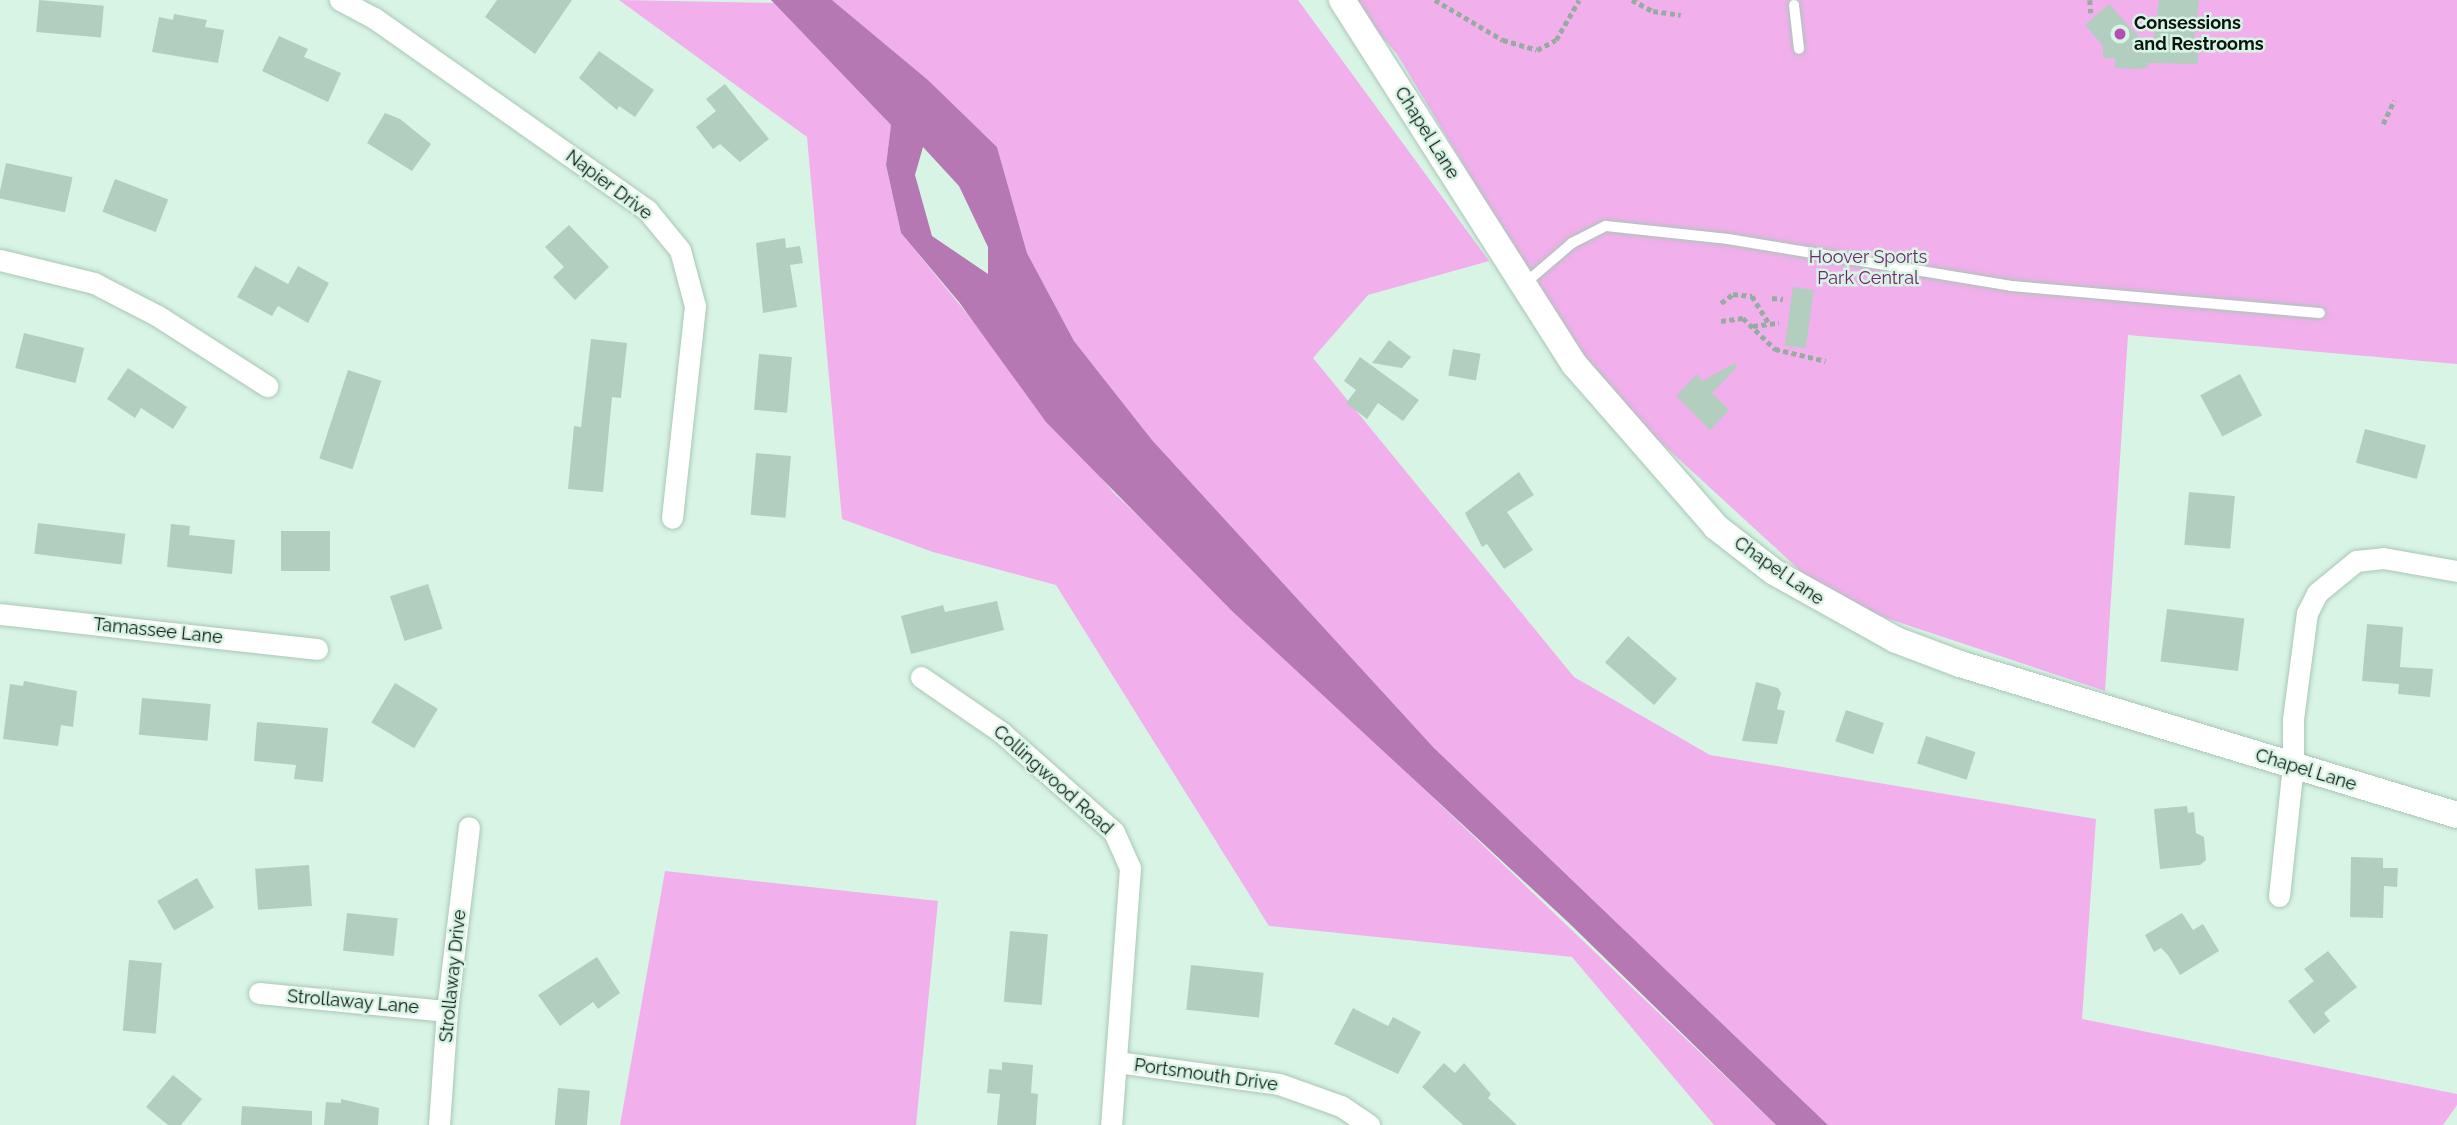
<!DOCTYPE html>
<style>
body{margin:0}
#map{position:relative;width:2457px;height:1125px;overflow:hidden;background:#d8f4e4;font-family:Raleway,sans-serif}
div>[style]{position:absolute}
.green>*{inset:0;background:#f1afec}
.water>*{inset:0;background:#b678b2}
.building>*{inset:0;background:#b2cebe;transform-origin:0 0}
.path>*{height:4.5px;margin-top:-2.25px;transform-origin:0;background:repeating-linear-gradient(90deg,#96aca0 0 5px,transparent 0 8.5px)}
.roads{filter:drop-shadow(0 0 2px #aac6b6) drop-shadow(0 0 2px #aac6b6)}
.service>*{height:10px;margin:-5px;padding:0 5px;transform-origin:5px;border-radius:5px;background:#fff}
.minor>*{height:21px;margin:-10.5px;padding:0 10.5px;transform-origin:10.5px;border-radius:10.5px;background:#fff}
.tertiary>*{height:26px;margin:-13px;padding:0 13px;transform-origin:13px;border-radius:13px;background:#fff}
.dots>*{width:19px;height:19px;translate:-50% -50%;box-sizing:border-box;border:4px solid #d8f4e4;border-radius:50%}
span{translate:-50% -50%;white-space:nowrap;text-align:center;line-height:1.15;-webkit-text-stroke:5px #d8f4e4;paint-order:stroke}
.poi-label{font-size:18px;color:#0b150f;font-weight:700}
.left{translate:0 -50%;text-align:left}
.street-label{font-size:18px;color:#0b150f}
.park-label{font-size:18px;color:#70256e}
</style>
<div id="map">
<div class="green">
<div style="clip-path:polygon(619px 0,774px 3px,891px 125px,886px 165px,901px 233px,1113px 492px,1776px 1125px,1714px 1125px,1572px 957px,1269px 926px,1056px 585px,933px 552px,842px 519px,807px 137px)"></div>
<div style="clip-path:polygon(832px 0,1298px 0,1489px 261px,1368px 295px,1313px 358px,1574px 677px,1710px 755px,2096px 819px,2082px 1019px,2457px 1094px,2457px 1105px,2443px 1125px,1828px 1125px,1434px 748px,1152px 440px,1074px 341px,1027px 253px,997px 147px,928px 80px)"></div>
<div style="clip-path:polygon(1350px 0,2457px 0,2457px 364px,2128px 335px,2105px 691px,1832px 600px,1592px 379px,1397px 54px)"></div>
<div style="clip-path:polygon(665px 871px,938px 901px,916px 1125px,620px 1125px)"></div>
</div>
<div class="water">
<div style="clip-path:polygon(evenodd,771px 0,832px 0,928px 80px,997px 147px,1027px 253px,1074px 341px,1152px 440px,1434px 748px,1828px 1125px,1776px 1125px,1569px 923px,1233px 612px,1046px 422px,959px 302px,901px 233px,886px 165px,891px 125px,771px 0,923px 147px,959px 186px,988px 247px,988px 274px,932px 236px,915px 175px,923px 147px)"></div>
</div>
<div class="building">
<div style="left:39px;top:0;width:65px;height:32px;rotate:5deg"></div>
<div style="clip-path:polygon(497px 0,572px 0,535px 54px,485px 17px)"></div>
<div style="clip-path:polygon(2159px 0,2199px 0,2194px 39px,2198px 39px,2198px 64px,2148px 63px,2148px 67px,2138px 69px,2115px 68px,2115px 58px,2103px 58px,2103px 46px,2085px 25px,2109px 4px,2152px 51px)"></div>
<div style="clip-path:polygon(174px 14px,207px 20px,205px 27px,224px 30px,218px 63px,152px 52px,159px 17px,173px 20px)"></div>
<div style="clip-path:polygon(279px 36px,308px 49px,304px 57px,341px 73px,328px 102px,262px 71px)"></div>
<div style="clip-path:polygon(599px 51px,654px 90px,635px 117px,619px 106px,617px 110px,579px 78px)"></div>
<div style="clip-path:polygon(725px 84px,769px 139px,740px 162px,720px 144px,713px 149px,696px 127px,716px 111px,706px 99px)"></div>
<div style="clip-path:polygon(385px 113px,400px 119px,431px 144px,412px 171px,367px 143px)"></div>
<div style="left:6px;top:163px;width:68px;height:36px;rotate:12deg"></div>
<div style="left:115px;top:179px;width:57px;height:35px;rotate:21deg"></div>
<div style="clip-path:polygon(569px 225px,609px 267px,575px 300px,553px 277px,564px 267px,545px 247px)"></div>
<div style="clip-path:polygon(785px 238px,786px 248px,800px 246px,803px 263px,790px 265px,797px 307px,763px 313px,756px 243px)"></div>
<div style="clip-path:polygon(255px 266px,288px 284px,298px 266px,329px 283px,308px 323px,278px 306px,272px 316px,237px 297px)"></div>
<div style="left:1793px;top:287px;width:21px;height:59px;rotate:8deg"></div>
<div style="left:24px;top:333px;width:62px;height:36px;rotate:14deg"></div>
<div style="clip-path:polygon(591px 339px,627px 343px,621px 398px,612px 397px,603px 492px,568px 489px,574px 426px,581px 427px)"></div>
<div style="clip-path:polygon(1389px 340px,1411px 357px,1402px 368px,1372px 363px)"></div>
<div style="left:1453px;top:349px;width:28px;height:27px;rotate:10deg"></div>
<div style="left:759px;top:354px;width:33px;height:56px;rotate:5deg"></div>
<div style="clip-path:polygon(1360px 357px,1419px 400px,1403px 421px,1378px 403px,1367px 419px,1346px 403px,1356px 390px,1344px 381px)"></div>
<div style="clip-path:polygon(1735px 363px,1737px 367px,1712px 393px,1729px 410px,1710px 430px,1676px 396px,1697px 374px,1702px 381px)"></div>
<div style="clip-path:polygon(128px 368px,187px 407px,173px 429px,141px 408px,135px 418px,107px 399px)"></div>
<div style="left:348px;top:370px;width:35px;height:93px;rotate:18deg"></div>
<div style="left:2240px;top:374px;width:47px;height:45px;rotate:62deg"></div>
<div style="left:2365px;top:429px;width:63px;height:35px;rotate:15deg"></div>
<div style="left:756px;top:453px;width:35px;height:62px;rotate:5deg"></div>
<div style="clip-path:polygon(1519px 472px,1534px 495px,1507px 512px,1533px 550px,1504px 569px,1487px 544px,1482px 547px,1465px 513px)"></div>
<div style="left:2189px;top:492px;width:46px;height:53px;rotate:5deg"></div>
<div style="left:38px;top:523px;width:88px;height:31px;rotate:7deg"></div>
<div style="clip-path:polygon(171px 524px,190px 526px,189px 535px,235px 540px,232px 574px,167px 567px)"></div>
<div style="left:330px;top:531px;width:40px;height:49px;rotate:90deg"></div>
<div style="left:428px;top:584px;width:47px;height:40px;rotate:72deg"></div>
<div style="clip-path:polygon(997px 601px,1004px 630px,911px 654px,901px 616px,943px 605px,945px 612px)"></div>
<div style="left:2167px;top:609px;width:78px;height:53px;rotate:7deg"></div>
<div style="clip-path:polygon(2367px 624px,2403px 627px,2400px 667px,2433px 669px,2430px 697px,2398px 694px,2399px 684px,2362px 681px)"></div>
<div style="left:1628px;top:636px;width:65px;height:35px;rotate:41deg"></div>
<div style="clip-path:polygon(24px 681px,77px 691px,73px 727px,61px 725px,58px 746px,3px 739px,10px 684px,23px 686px)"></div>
<div style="clip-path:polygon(1756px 682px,1778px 688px,1781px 693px,1777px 709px,1785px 711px,1777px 744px,1742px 741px)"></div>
<div style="left:395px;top:683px;width:50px;height:46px;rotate:31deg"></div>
<div style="left:142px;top:698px;width:69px;height:37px;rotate:5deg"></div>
<div style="left:1846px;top:710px;width:40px;height:33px;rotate:19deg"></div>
<div style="clip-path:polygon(257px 722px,328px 728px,323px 782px,294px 779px,296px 765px,254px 761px)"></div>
<div style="left:1926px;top:736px;width:52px;height:29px;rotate:18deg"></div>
<div style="clip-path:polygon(2187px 806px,2188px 813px,2194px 812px,2196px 833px,2204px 837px,2206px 860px,2200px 865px,2160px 869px,2154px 809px)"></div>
<div style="clip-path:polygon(2351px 857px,2383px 858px,2383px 868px,2398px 868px,2397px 887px,2384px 886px,2383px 918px,2350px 917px)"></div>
<div style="left:309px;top:865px;width:41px;height:54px;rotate:86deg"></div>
<div style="left:197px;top:878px;width:34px;height:46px;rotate:60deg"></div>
<div style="left:347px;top:913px;width:51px;height:38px;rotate:6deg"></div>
<div style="clip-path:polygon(2182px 913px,2193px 930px,2203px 924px,2219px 951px,2180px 975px,2168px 955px,2161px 948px,2154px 952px,2145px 935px)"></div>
<div style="left:1010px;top:931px;width:38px;height:71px;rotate:5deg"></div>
<div style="clip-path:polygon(2328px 951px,2357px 987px,2324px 1013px,2330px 1021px,2314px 1034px,2288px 1001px,2314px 981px,2304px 969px)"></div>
<div style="clip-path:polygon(597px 957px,620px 993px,598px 1009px,593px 1002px,560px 1026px,538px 995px)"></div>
<div style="left:129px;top:960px;width:33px;height:71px;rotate:5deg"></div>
<div style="left:1191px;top:965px;width:73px;height:45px;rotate:6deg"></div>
<div style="clip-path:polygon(1353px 1008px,1388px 1026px,1393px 1017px,1421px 1032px,1398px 1074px,1334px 1044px)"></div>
<div style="clip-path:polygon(1002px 1062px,1033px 1065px,1031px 1093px,1038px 1094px,1036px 1125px,997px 1125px,1000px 1094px,987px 1093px,989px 1069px,1002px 1070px)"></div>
<div style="clip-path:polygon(1444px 1063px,1455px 1073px,1464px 1063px,1491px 1094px,1488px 1098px,1517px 1125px,1463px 1125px,1422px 1087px)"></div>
<div style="clip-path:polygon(173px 1075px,202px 1099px,181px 1125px,168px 1125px,146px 1107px)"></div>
<div style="left:558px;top:1088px;width:32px;height:37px;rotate:5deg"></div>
<div style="clip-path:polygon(341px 1099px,379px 1108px,378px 1125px,324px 1125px,326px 1102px,341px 1103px)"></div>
<div style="clip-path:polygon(242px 1106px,312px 1111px,312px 1125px,241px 1125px)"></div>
</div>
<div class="path">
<div style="left:1435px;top:0;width:79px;rotate:30.5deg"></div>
<div style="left:1503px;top:40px;width:35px;rotate:16deg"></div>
<div style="left:1537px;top:50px;width:21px;rotate:-28deg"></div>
<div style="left:1556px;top:40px;width:46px;rotate:-60.1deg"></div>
<div style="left:1632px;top:0;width:24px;rotate:28deg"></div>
<div style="left:1653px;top:11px;width:28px;rotate:8deg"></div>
<div style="left:2090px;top:0;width:13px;rotate:86deg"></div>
<div style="left:2383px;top:124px;width:26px;rotate:-65deg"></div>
<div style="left:1772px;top:298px;width:11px;rotate:5deg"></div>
<div style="left:1721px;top:303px;width:15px;rotate:-37deg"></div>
<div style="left:1733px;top:294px;width:19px;rotate:6deg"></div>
<div style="left:1752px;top:296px;width:31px;rotate:58deg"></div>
<div style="left:1721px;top:321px;width:22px;rotate:-8deg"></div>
<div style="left:1743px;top:318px;width:45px;rotate:44.1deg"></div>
<div style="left:1775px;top:349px;width:52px;rotate:13.2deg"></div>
<div style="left:1753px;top:326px;width:26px;rotate:-7deg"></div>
</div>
<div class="roads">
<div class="service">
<div style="left:1794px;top:5px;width:44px;rotate:83.5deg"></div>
<div style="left:1523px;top:285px;width:65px;rotate:-40.6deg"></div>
<div style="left:1572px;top:243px;width:38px;rotate:-27deg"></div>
<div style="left:1606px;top:226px;width:123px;rotate:6.1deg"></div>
<div style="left:1728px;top:239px;width:287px;rotate:9.4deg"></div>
<div style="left:2011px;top:286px;width:310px;rotate:5deg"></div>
</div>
<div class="minor">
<div style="left:340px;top:0;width:38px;rotate:28deg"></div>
<div style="left:374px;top:18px;width:334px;rotate:35.1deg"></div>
<div style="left:647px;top:210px;width:52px;rotate:50.5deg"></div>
<div style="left:680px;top:250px;width:58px;rotate:75deg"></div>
<div style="left:695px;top:306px;width:213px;rotate:96.2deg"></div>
<div style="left:0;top:260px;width:97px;rotate:13.7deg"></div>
<div style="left:94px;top:283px;width:72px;rotate:27.3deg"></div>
<div style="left:158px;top:316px;width:130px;rotate:32.7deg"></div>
<div style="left:0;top:614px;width:319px;rotate:6.3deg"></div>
<div style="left:921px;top:677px;width:97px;rotate:34.5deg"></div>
<div style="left:1001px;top:732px;width:151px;rotate:41.5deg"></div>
<div style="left:1114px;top:832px;width:39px;rotate:66deg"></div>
<div style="left:1130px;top:868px;width:258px;rotate:94.2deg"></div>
<div style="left:2279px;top:896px;width:131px;rotate:-83.9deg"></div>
<div style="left:2293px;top:766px;width:47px;rotate:-90deg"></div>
<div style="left:2293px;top:719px;width:107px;rotate:-82.5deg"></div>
<div style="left:2307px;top:613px;width:22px;rotate:-63deg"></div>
<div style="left:2317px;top:593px;width:50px;rotate:-39.4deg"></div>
<div style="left:2356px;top:561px;width:27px;rotate:-6deg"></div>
<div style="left:2383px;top:558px;width:75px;rotate:10deg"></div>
<div style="left:259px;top:993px;width:189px;rotate:5.5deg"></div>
<div style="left:1117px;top:1062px;width:163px;rotate:7.7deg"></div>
<div style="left:1279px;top:1084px;width:66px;rotate:19.5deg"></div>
<div style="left:1341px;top:1106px;width:34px;rotate:34deg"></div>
<div style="left:439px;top:1125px;width:114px;rotate:-86deg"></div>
<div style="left:447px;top:1011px;width:185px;rotate:-83.2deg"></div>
</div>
<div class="tertiary">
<div style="left:1342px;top:0;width:432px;rotate:57.5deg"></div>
<div style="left:1574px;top:364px;width:216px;rotate:48.9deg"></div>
<div style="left:1716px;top:527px;width:73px;rotate:37.8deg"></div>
<div style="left:1774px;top:572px;width:140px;rotate:29.1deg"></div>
<div style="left:1896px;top:640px;width:68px;rotate:20.6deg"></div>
<div style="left:1960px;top:664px;width:519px;rotate:16.9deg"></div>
</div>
</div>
<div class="dots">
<div style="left:2120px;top:34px;background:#b74fb3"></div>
</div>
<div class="poi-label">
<span class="left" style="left:2134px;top:34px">Consessions<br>and Restrooms</span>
</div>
<div class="street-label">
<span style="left:1427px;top:133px;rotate:58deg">Chapel Lane</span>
<span style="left:609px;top:185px;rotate:37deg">Napier Drive</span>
<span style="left:1779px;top:571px;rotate:35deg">Chapel Lane</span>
<span style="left:158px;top:631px;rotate:6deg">Tamassee Lane</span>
<span style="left:2306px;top:770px;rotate:17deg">Chapel Lane</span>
<span style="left:1053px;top:780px;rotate:42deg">Collingwood Road</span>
<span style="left:453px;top:976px;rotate:-84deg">Strollaway Drive</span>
<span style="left:353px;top:1002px;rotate:5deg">Strollaway Lane</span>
<span style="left:1206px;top:1075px;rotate:8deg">Portsmouth Drive</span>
</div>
<div class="park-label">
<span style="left:1868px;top:268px">Hoover Sports<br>Park Central</span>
</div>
</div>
